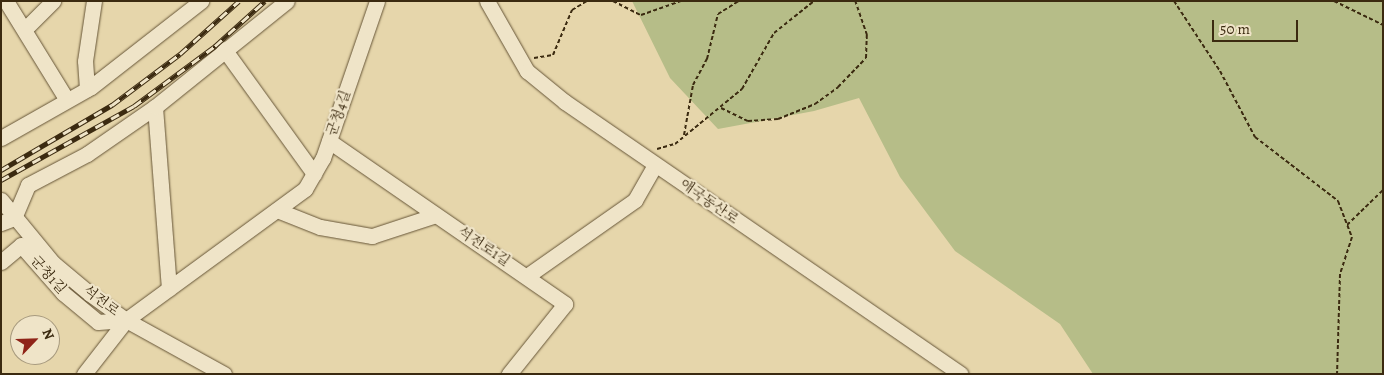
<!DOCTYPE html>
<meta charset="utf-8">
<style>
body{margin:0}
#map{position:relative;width:1384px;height:375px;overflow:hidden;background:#e6d6ab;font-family:Alegreya,"Noto Serif KR",serif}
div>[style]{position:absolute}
.green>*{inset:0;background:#b6bd88}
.path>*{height:2px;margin-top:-1px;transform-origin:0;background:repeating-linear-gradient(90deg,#3b2a10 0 4px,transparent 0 6.5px)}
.roads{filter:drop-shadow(0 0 1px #665537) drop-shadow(0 0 1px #665537)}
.minor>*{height:15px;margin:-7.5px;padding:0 7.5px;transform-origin:7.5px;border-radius:7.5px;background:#efe4c8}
.rail>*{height:5px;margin-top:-2.5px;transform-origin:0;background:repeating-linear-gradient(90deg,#efe4c8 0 9px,#3b2a10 0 18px);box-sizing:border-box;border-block:1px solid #3b2a10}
span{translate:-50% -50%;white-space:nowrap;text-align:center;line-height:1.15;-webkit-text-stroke:4.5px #efe4c8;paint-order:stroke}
.street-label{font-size:14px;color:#3b2a10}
.frame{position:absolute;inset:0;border:2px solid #3b2a10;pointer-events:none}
.north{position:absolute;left:10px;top:315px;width:50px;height:50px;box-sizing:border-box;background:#efe4c8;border:1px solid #a79a7e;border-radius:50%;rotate:66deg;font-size:14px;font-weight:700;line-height:20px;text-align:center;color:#3b2a10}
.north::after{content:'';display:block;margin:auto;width:18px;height:22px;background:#8f2418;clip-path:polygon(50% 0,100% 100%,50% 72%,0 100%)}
.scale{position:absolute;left:1212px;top:20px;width:86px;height:22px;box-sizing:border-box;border:2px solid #3b2a10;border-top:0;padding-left:6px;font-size:15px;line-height:18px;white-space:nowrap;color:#3b2a10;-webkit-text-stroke:4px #efe4c8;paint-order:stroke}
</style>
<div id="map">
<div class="green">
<div style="clip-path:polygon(632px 1px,1383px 1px,1383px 374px,1093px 374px,1060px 324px,955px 251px,900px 177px,859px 98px,814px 111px,718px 129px,670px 78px)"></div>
</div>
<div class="path">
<div style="left:613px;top:1px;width:31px;rotate:27deg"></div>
<div style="left:641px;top:15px;width:42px;rotate:-19.3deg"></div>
<div style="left:1174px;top:1px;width:84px;rotate:56.7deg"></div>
<div style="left:1220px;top:71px;width:75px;rotate:62.1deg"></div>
<div style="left:1255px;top:137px;width:105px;rotate:37.6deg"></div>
<div style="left:1338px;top:201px;width:39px;rotate:69deg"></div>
<div style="left:1352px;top:237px;width:39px;rotate:108deg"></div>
<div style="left:1340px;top:274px;width:100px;rotate:91.7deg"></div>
<div style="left:1334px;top:1px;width:55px;rotate:26.1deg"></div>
<div style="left:534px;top:58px;width:19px;rotate:-9deg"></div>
<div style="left:553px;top:55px;width:49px;rotate:-67.1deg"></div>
<div style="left:572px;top:10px;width:17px;rotate:-31deg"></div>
<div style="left:721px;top:108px;width:30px;rotate:26deg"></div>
<div style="left:748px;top:121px;width:30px;rotate:-4deg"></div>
<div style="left:778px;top:119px;width:40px;rotate:-22deg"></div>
<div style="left:815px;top:104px;width:29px;rotate:-36deg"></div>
<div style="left:838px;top:87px;width:40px;rotate:-46deg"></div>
<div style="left:866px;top:58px;width:23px;rotate:-88deg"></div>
<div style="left:867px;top:35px;width:36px;rotate:-109deg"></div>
<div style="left:684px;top:135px;width:51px;rotate:-79.8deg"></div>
<div style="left:693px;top:85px;width:30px;rotate:-62deg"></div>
<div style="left:707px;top:59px;width:46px;rotate:-76.3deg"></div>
<div style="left:718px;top:14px;width:25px;rotate:-32deg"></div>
<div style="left:657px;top:149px;width:19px;rotate:-16deg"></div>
<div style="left:675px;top:144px;width:87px;rotate:-39.4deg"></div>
<div style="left:742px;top:89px;width:64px;rotate:-60.3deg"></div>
<div style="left:774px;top:33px;width:51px;rotate:-38.7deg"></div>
<div style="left:1347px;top:225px;width:50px;rotate:-44.2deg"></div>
</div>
<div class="roads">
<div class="minor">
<div style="left:6px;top:1px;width:116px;rotate:58.4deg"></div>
<div style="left:487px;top:1px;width:81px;rotate:60.3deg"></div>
<div style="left:527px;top:71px;width:49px;rotate:39.2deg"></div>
<div style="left:565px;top:102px;width:480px;rotate:34.5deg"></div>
<div style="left:25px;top:29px;width:40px;rotate:-45deg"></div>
<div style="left:224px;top:49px;width:154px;rotate:54.2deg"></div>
<div style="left:87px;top:89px;width:28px;rotate:-94deg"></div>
<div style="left:85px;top:61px;width:61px;rotate:-81.5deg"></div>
<div style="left:155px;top:107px;width:182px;rotate:85.6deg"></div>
<div style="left:1px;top:138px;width:103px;rotate:-29.5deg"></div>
<div style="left:91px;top:87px;width:140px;rotate:-38deg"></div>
<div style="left:329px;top:141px;width:287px;rotate:34.6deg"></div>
<div style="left:565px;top:304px;width:90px;rotate:128.7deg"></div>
<div style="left:1px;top:200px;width:82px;rotate:50.5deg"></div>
<div style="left:53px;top:263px;width:48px;rotate:40deg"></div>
<div style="left:90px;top:294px;width:44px;rotate:35.8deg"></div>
<div style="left:126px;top:320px;width:112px;rotate:28.9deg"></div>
<div style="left:277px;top:210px;width:46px;rotate:21.6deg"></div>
<div style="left:320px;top:227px;width:53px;rotate:9.8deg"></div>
<div style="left:372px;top:236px;width:67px;rotate:-18.2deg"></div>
<div style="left:1px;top:223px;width:14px;rotate:-21deg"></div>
<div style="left:14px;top:218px;width:36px;rotate:-67deg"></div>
<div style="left:28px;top:185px;width:67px;rotate:-27.7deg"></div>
<div style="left:87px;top:154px;width:83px;rotate:-34.7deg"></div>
<div style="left:155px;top:107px;width:169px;rotate:-38.8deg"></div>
<div style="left:1px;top:262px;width:26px;rotate:-40deg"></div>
<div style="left:21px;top:245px;width:64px;rotate:48.8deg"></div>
<div style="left:63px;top:293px;width:45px;rotate:39.6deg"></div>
<div style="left:98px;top:322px;width:28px;rotate:-4deg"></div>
<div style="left:527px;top:276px;width:132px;rotate:-35.1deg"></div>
<div style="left:635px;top:200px;width:40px;rotate:-60.3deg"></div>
<div style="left:84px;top:374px;width:68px;rotate:-52.1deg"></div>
<div style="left:126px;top:320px;width:222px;rotate:-36.2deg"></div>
<div style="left:305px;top:189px;width:36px;rotate:-60deg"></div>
<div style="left:323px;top:158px;width:166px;rotate:-71deg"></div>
</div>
</div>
<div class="rail">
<div style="left:1px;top:170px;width:129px;rotate:-30.4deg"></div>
<div style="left:112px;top:105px;width:85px;rotate:-36.9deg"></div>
<div style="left:180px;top:54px;width:79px;rotate:-41.9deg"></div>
<div style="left:1px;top:180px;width:152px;rotate:-29.1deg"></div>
<div style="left:134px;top:106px;width:101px;rotate:-36.5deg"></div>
<div style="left:215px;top:46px;width:67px;rotate:-42deg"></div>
</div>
<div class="street-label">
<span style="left:339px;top:113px;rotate:-71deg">군청4길</span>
<span style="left:709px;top:202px;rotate:35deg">애국동산로</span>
<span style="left:484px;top:247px;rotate:34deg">석전로1길</span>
<span style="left:48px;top:275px;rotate:48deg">군청1길</span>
<span style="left:101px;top:301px;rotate:37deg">석전로</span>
</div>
<div class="frame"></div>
<div class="north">N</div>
<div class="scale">50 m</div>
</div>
